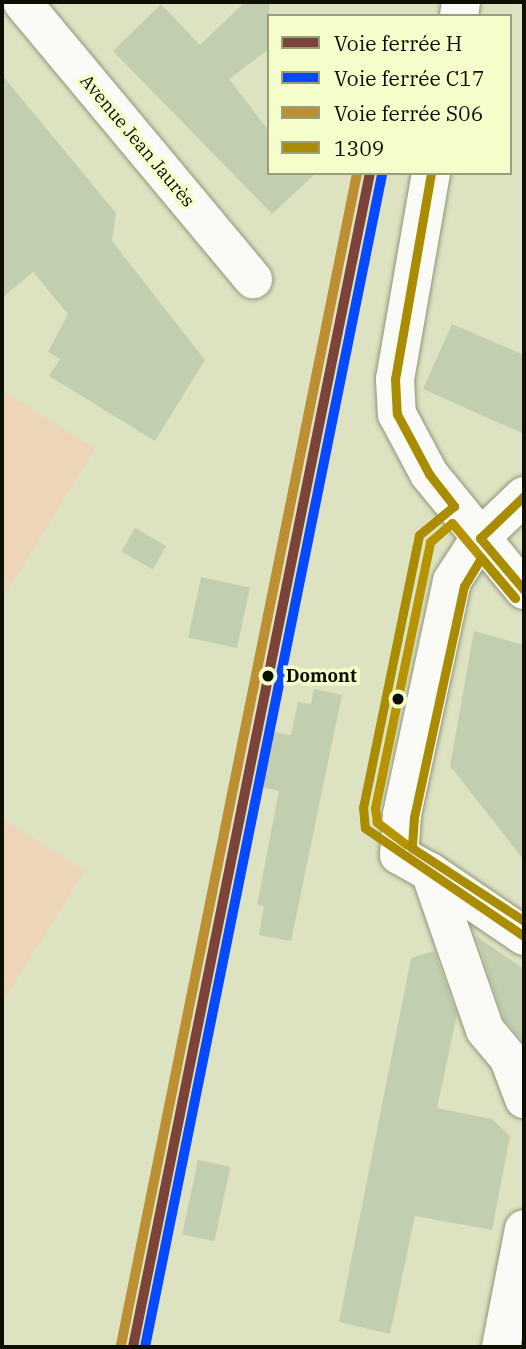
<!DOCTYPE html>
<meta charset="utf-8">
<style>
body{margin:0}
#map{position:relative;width:526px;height:1349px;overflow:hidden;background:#dde3c1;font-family:"IBM Plex Serif",serif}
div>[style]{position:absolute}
.green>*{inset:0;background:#ecd6b7}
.building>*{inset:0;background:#c2ceb0;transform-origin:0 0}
.roads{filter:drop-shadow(0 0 2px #91957b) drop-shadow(0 0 2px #91957b)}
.minor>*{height:38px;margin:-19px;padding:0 19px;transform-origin:19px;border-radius:19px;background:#fafbf6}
.bus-1>*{height:9px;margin:-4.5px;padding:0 4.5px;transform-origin:4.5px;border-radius:4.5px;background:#aa8c00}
.bus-2>*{height:9px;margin:-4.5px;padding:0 4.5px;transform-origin:4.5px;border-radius:4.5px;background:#b69300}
.bus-3>*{height:9px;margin:-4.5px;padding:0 4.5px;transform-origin:4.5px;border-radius:4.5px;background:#aa8c00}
.rail-1>*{height:10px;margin:-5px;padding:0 5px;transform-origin:5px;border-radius:5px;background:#7b4339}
.rail-2>*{height:10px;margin:-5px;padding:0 5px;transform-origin:5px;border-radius:5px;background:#0749ff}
.rail-3>*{height:10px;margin:-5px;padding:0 5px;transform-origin:5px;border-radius:5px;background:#bc8f32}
.dots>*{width:19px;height:19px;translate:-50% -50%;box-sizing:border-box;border:4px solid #f5fecb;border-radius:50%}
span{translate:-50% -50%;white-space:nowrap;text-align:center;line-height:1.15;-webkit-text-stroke:7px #f5fecb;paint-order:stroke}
.street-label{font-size:18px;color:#0d1000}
.stop-label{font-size:18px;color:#0d1000;font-weight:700}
.left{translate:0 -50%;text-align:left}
.frame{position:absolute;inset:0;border:4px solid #0d1000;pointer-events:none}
.legend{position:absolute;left:267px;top:14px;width:245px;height:161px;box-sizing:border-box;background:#f5fecb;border:2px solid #989f7a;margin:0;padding:9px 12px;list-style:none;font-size:21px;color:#0d1000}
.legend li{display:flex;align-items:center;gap:14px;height:35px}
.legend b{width:35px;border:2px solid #989f7a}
</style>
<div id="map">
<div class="green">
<div style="clip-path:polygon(2px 390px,95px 449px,2px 600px)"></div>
<div style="clip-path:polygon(2px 818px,85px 871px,2px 1003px)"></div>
</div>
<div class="building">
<div style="clip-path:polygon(245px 2px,269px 2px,269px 49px,229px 79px,269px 131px,269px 173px,316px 173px,272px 214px,113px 51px,161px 4px,200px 45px)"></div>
<div style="clip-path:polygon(2px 75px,116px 213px,112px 241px,205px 360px,155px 441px,49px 376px,60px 359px,48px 352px,68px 314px,33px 272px,2px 298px)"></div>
<div style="clip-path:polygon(452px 324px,524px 355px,524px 434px,423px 389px)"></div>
<div style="left:135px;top:528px;width:36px;height:27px;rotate:30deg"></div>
<div style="left:201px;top:577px;width:50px;height:62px;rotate:12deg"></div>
<div style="clip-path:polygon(474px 631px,524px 645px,524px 860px,450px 766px)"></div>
<div style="clip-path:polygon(314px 689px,342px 695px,291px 941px,259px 935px,264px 906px,257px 905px,279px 791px,262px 787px,273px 732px,291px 735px,298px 702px,311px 704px)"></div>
<div style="clip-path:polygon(476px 936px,524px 969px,524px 1042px,504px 1019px)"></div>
<div style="clip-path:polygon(434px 951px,457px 1015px,437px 1108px,492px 1119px,510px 1136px,492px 1230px,415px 1216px,390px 1334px,339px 1322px,411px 958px)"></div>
<div style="left:198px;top:1160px;width:33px;height:76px;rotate:12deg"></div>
</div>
<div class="roads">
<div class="minor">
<div style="left:22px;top:2px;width:361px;rotate:50.2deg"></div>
<div style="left:459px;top:16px;width:14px;rotate:-82deg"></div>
<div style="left:431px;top:173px;width:209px;rotate:99.9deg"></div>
<div style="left:395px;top:379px;width:35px;rotate:87deg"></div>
<div style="left:397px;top:414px;width:68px;rotate:61.9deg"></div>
<div style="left:429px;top:474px;width:150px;rotate:50.7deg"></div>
<div style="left:524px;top:496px;width:61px;rotate:136.3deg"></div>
<div style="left:480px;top:538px;width:51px;rotate:123.1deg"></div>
<div style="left:452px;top:581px;width:239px;rotate:102.1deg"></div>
<div style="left:402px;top:815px;width:40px;rotate:94.3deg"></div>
<div style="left:399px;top:855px;width:35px;rotate:29deg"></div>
<div style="left:430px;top:872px;width:114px;rotate:34.2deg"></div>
<div style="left:430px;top:872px;width:167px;rotate:70.8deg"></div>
<div style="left:485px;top:1030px;width:38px;rotate:50deg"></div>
<div style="left:509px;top:1059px;width:43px;rotate:69.4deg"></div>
<div style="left:501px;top:1347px;width:120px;rotate:-79deg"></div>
</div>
</div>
<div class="bus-1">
<div style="left:431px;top:173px;width:209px;rotate:99.9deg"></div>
<div style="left:395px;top:379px;width:35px;rotate:87deg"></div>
<div style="left:397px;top:414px;width:68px;rotate:61.9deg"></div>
<div style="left:429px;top:474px;width:41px;rotate:52deg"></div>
<div style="left:454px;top:506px;width:45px;rotate:140.4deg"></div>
<div style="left:419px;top:535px;width:278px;rotate:101.6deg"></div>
<div style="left:363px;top:807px;width:21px;rotate:85deg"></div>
<div style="left:365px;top:828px;width:192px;rotate:34.2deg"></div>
<div style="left:524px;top:496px;width:61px;rotate:136.3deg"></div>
<div style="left:480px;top:538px;width:68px;rotate:49.8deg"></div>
</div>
<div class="bus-2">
<div style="left:407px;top:845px;width:38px;rotate:-143deg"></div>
<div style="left:377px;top:822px;width:14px;rotate:-98deg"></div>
<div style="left:375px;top:808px;width:272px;rotate:-78.3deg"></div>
<div style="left:430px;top:542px;width:29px;rotate:-41deg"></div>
<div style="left:452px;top:523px;width:98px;rotate:50deg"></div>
</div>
<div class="bus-3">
<div style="left:515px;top:598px;width:52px;rotate:-130.4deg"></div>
<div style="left:481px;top:558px;width:33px;rotate:121deg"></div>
<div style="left:464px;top:586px;width:236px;rotate:102.2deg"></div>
<div style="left:414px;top:817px;width:31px;rotate:94deg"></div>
<div style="left:412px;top:848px;width:134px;rotate:33.1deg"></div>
</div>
<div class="rail-1">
<div style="left:133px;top:1347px;width:1198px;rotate:-78.59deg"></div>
</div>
<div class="rail-2">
<div style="left:145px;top:1347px;width:1196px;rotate:-78.57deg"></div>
</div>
<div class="rail-3">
<div style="left:121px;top:1345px;width:1196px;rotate:-78.61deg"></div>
</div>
<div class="dots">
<div style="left:268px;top:676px;background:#0d1000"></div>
<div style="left:398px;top:699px;background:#0d1000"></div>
</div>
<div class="street-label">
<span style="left:137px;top:141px;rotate:50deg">Avenue Jean Jaurès</span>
</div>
<div class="stop-label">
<span class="left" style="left:286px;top:676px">Domont</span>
</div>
<div class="frame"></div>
<ul class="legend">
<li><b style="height:9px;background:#7b4339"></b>Voie ferrée H</li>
<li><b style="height:9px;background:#0749ff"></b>Voie ferrée C17</li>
<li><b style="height:9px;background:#bc8f32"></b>Voie ferrée S06</li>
<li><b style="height:9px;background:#aa8c00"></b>1309</li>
</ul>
</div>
